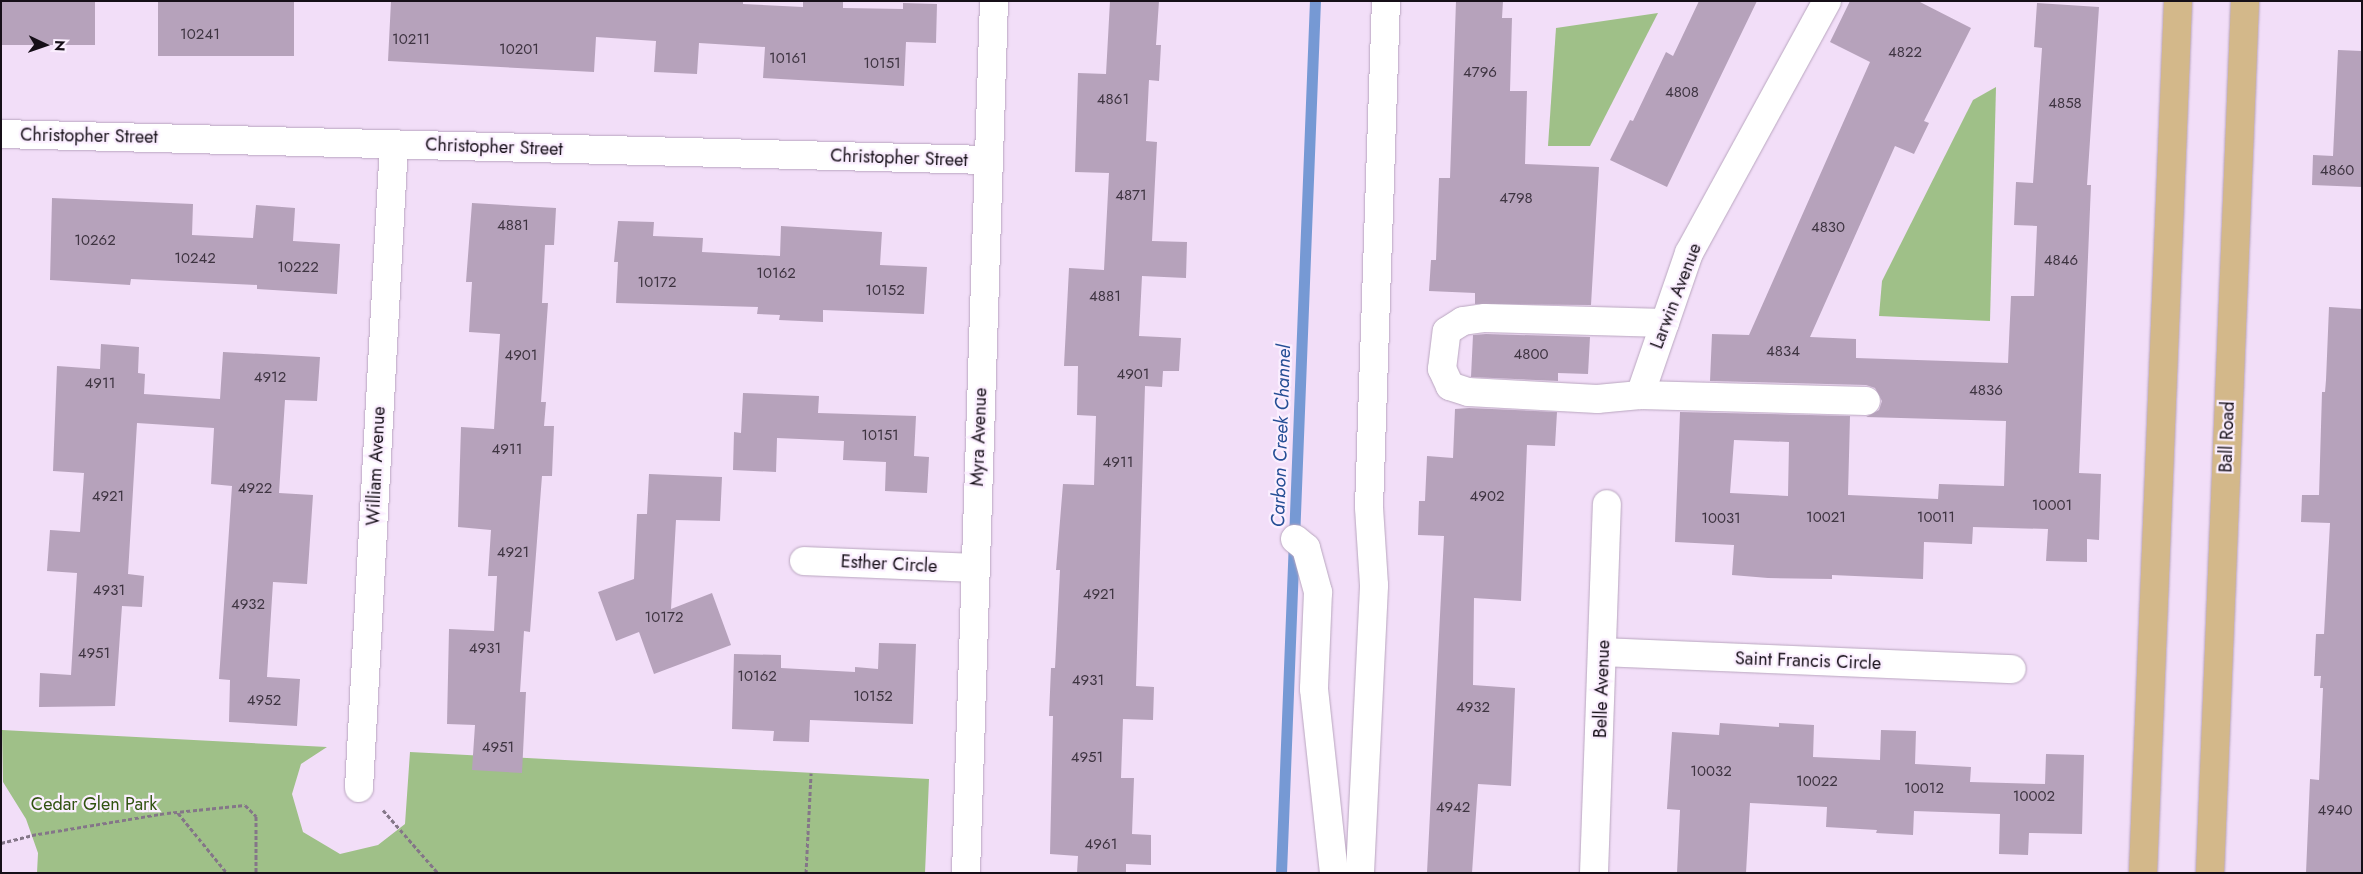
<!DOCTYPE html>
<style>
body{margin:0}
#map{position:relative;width:2363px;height:874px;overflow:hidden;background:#f2def8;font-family:Jost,sans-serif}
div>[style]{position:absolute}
.green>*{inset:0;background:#9fc088}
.stream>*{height:11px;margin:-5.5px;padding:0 5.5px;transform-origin:5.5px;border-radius:5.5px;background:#7699d4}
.building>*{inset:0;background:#b6a2bb;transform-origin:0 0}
.path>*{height:3px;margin-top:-1.5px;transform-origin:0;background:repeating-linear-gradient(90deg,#847688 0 4px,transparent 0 6.5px)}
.roads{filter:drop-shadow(0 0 1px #b9a6bf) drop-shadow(0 0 1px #b9a6bf)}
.minor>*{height:28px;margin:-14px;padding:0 14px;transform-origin:14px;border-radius:14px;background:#fff}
.major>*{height:28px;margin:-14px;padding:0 14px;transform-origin:14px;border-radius:14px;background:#d3b88a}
span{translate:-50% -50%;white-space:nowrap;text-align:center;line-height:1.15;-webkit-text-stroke:4.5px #fbefff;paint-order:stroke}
.number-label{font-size:15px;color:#3e3441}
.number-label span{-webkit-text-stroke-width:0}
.street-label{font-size:18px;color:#160f18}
.park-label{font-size:18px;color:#315311}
.water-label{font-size:19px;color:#254e95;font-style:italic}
.frame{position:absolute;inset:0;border:2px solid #160f18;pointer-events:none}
.north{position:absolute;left:20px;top:20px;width:50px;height:50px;-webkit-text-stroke:4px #fbefff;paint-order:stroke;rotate:93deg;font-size:14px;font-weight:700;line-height:20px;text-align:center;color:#160f18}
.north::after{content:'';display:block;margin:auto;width:18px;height:22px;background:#160f18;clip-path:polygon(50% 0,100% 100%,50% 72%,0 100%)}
</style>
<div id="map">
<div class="green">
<div style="clip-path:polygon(1658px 13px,1590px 146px,1548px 146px,1556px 28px)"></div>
<div style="clip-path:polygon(1996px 87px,1990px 321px,1879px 316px,1882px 281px,1973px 100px)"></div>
<div style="clip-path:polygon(2px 730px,327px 747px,301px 764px,292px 794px,303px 832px,340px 854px,378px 845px,405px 824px,410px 752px,929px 779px,925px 873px,37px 873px,38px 853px,26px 819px,3px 782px)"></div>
</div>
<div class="stream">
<div style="left:1281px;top:873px;width:873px;rotate:-87.77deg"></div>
</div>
<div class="building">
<div style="left:1px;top:1px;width:94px;height:44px"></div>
<div style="left:158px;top:1px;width:136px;height:55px"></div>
<div style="clip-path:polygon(391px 1px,743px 1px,743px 4px,803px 7px,803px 1px,843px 1px,843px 8px,903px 9px,903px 3px,937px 4px,936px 43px,906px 42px,904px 86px,763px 78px,765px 47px,699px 43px,697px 74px,654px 72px,656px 41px,596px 37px,594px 72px,388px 61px)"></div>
<div style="clip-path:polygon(1110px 1px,1159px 1px,1156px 45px,1161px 45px,1159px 81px,1149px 80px,1146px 141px,1157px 142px,1152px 241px,1187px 242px,1186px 278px,1142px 276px,1139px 336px,1181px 338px,1179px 371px,1163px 371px,1162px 387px,1145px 386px,1136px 686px,1154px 687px,1153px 720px,1123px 719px,1121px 778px,1134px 778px,1132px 834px,1151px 835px,1151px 865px,1126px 864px,1126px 873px,1077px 873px,1078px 856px,1050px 854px,1053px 716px,1049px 716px,1051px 668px,1055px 668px,1060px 570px,1056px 570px,1063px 484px,1094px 485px,1096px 416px,1077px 415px,1078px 366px,1064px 366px,1069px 268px,1104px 270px,1109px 173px,1075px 172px,1078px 73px,1106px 74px)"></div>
<div style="clip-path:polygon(1456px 1px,1503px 1px,1502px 18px,1512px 18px,1510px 91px,1527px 91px,1525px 164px,1599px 167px,1591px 305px,1475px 304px,1475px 293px,1429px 291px,1431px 260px,1436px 260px,1439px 178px,1450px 178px)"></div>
<div style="clip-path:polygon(1699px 1px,1757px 1px,1667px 187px,1610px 160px,1630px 120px,1633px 121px,1666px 52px,1673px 56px)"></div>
<div style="clip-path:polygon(evenodd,1850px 1px,1918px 1px,1971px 28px,1924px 121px,1929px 123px,1914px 154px,1895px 146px,1810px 337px,1856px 339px,1856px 358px,2008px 363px,2011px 296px,2034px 296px,2037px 226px,2014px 225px,2016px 182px,2033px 183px,2042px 48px,2034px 47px,2037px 3px,2099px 7px,2087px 185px,2091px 185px,2079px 473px,2101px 474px,2099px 540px,2087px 539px,2087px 562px,2046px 561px,2048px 529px,1973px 527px,1972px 544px,1924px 542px,1923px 579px,1832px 575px,1832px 579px,1768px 578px,1732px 575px,1734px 545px,1675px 542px,1680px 412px,1850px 416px,1848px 495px,1938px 499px,1939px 484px,2004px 486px,2006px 421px,1866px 417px,1879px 410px,1882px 401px,1875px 388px,1866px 385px,1710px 381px,1712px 334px,1749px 335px,1870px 62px,1830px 42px,1850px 1px,1734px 440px,1789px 442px,1788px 496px,1730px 493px,1734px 440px)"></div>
<div style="clip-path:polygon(2338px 50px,2362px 51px,2362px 187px,2312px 185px,2313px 155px,2333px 156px)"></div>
<div style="clip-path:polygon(52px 198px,193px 204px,192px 235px,253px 238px,256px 205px,295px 208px,293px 241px,340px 244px,337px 294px,257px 289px,257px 285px,131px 279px,130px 285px,50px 280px)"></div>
<div style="clip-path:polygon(472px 203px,556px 208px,554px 245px,545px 245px,542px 303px,548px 303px,541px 402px,546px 402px,544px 426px,554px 426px,552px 476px,542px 476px,530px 632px,524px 631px,520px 692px,526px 692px,522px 773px,472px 770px,475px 725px,447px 724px,449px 629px,494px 631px,497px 576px,488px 576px,491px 530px,458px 527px,461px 427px,494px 429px,500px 334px,469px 332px,472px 282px,466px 282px)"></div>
<div style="clip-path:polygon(618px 221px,654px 222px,653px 236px,703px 238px,702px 252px,780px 256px,781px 226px,882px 232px,880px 265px,927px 267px,924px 314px,823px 310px,823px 322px,779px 320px,780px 315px,757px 314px,758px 307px,616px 303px,618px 262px,614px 262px)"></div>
<div style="clip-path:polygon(2329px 307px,2362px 309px,2362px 873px,2306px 873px,2310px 779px,2319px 780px,2323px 688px,2320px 688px,2321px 676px,2314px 676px,2316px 634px,2324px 634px,2330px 523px,2301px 522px,2302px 495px,2319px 495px,2322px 392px,2325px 392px,2326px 380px)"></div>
<div style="clip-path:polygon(1486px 334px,1590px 337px,1588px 374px,1558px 373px,1558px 381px,1471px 377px,1473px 335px)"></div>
<div style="clip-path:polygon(101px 344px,139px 347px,138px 373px,145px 374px,144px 394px,220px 399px,223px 352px,320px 357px,317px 401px,285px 400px,279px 493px,313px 495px,307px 584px,273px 582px,267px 677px,300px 679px,297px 726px,229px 722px,230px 680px,219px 679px,232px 486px,211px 484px,214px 428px,137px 423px,128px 574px,144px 576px,142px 607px,122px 606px,115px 706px,39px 707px,40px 673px,71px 675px,77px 573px,47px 571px,50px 530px,80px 532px,84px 473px,53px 471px,57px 366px,100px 369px)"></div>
<div style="clip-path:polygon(743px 393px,819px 396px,818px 413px,916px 416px,914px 456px,929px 457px,927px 493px,885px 491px,886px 462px,843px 460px,844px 441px,777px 438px,776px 472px,733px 470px,734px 432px,741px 433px)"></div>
<div style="clip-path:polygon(1469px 408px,1557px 412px,1555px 446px,1527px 445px,1521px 601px,1474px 598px,1473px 685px,1515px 688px,1511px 786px,1478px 784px,1472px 873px,1427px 873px,1444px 536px,1418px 535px,1419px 501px,1425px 501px,1427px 456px,1453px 458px,1455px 409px)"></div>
<div style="clip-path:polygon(649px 474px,722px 477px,720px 521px,676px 520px,671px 609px,712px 593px,731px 645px,654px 674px,639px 632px,616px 641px,598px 592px,634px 579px,637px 514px,647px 514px)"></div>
<div style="clip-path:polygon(879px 643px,916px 644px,913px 724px,810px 720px,809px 742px,773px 741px,774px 731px,732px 729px,734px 654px,781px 655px,781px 668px,855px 672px,855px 667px,878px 669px)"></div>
<div style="clip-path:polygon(1720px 723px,1779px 727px,1779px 723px,1814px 725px,1813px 757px,1880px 760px,1881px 730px,1916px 731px,1915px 764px,1971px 767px,1970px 782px,2045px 784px,2046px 754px,2084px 755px,2082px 834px,2029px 833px,2028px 855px,1999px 854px,2000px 814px,1914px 811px,1913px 835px,1876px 833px,1877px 830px,1826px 827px,1827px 807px,1750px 803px,1746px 873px,1677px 873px,1680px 810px,1667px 809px,1672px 732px,1719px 735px)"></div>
</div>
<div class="path">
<div style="left:383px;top:810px;width:84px;rotate:48.9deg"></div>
<div style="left:178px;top:813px;width:77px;rotate:50.8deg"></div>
<div style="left:1px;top:843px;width:32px;rotate:-14deg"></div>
<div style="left:32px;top:835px;width:137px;rotate:-9.3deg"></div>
<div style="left:167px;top:813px;width:78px;rotate:-5.9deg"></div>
<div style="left:245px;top:805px;width:16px;rotate:45deg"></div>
<div style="left:256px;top:816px;width:57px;rotate:90deg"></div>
<div style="left:806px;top:873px;width:100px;rotate:-87.1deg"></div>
</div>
<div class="roads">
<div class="minor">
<div style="left:1827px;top:1px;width:287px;rotate:118.7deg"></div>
<div style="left:1689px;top:253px;width:150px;rotate:109deg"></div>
<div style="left:1640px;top:395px;width:226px;rotate:1.5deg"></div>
<div style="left:1px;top:134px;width:986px;rotate:1.51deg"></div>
<div style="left:1640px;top:395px;width:43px;rotate:174.7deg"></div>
<div style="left:1597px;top:399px;width:129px;rotate:-176.9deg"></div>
<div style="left:1468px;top:392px;width:19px;rotate:-162deg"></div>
<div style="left:1450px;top:386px;width:19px;rotate:-115deg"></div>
<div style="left:1442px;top:369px;width:38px;rotate:-83deg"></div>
<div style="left:1447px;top:331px;width:19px;rotate:-32deg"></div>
<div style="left:1463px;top:321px;width:22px;rotate:-8deg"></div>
<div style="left:1485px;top:318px;width:180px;rotate:1.6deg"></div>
<div style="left:1295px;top:539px;width:14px;rotate:39deg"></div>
<div style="left:1306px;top:548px;width:46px;rotate:74.7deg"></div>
<div style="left:1318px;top:592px;width:97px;rotate:92.4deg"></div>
<div style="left:1314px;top:689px;width:185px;rotate:83.8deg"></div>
<div style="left:804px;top:561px;width:171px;rotate:2.3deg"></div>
<div style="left:1603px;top:652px;width:409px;rotate:2.4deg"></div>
<div style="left:359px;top:788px;width:645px;rotate:-86.89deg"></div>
<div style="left:966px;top:873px;width:872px;rotate:-88.16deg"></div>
<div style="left:1360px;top:873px;width:288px;rotate:-87.2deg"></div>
<div style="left:1374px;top:585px;width:78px;rotate:-93.7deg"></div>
<div style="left:1369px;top:507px;width:506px;rotate:-88.08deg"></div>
<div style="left:1594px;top:873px;width:369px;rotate:-88deg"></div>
</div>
<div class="major">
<div style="left:2143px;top:873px;width:873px;rotate:-87.7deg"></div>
<div style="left:2210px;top:873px;width:873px;rotate:-87.7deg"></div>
</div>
</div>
<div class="number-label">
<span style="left:200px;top:35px">10241</span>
<span style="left:411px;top:40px">10211</span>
<span style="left:519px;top:50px">10201</span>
<span style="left:1905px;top:53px">4822</span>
<span style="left:788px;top:59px">10161</span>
<span style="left:882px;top:64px">10151</span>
<span style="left:1480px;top:73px">4796</span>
<span style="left:1682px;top:93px">4808</span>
<span style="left:1113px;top:100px">4861</span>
<span style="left:2065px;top:104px">4858</span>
<span style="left:2337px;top:171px">4860</span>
<span style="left:1131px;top:196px">4871</span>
<span style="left:1516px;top:199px">4798</span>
<span style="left:513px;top:226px">4881</span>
<span style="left:1828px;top:228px">4830</span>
<span style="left:95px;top:241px">10262</span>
<span style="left:195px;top:259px">10242</span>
<span style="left:2061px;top:261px">4846</span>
<span style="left:298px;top:268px">10222</span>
<span style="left:776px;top:274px">10162</span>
<span style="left:657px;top:283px">10172</span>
<span style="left:885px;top:291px">10152</span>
<span style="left:1105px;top:297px">4881</span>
<span style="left:1783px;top:352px">4834</span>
<span style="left:1531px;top:355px">4800</span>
<span style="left:521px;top:356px">4901</span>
<span style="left:1133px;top:375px">4901</span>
<span style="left:270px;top:378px">4912</span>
<span style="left:100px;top:384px">4911</span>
<span style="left:1986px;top:391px">4836</span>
<span style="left:880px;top:436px">10151</span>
<span style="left:507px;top:450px">4911</span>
<span style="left:1118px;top:463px">4911</span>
<span style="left:255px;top:489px">4922</span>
<span style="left:108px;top:497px">4921</span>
<span style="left:1487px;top:497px">4902</span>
<span style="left:2052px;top:506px">10001</span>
<span style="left:1826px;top:518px">10021</span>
<span style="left:1936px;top:518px">10011</span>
<span style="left:1721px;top:519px">10031</span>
<span style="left:513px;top:553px">4921</span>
<span style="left:109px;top:591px">4931</span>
<span style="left:1099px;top:595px">4921</span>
<span style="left:248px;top:605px">4932</span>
<span style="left:664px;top:618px">10172</span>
<span style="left:485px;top:649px">4931</span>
<span style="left:94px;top:654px">4951</span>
<span style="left:757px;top:677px">10162</span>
<span style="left:1088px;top:681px">4931</span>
<span style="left:873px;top:697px">10152</span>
<span style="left:264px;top:701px">4952</span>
<span style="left:1473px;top:708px">4932</span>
<span style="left:498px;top:748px">4951</span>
<span style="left:1087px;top:758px">4951</span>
<span style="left:1711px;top:772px">10032</span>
<span style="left:1817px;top:782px">10022</span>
<span style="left:1924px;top:789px">10012</span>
<span style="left:2034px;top:797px">10002</span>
<span style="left:1453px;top:808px">4942</span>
<span style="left:2335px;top:811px">4940</span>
<span style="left:1101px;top:845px">4961</span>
</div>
<div class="street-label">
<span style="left:89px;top:136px;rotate:1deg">Christopher Street</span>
<span style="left:494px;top:147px;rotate:2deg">Christopher Street</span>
<span style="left:899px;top:158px;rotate:2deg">Christopher Street</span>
<span style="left:1676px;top:296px;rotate:-69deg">Larwin Avenue</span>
<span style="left:979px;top:437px;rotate:-88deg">Myra Avenue</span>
<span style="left:2227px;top:437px;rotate:-88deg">Ball Road</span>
<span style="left:376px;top:466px;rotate:-87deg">William Avenue</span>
<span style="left:889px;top:564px;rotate:3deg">Esther Circle</span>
<span style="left:1808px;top:661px;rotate:2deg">Saint Francis Circle</span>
<span style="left:1602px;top:689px;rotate:-88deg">Belle Avenue</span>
</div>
<div class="park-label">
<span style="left:94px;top:804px">Cedar Glen Park</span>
</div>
<div class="water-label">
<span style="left:1281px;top:436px;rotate:-88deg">Carbon Creek Channel</span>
</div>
<div class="frame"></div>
<div class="north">N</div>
</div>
